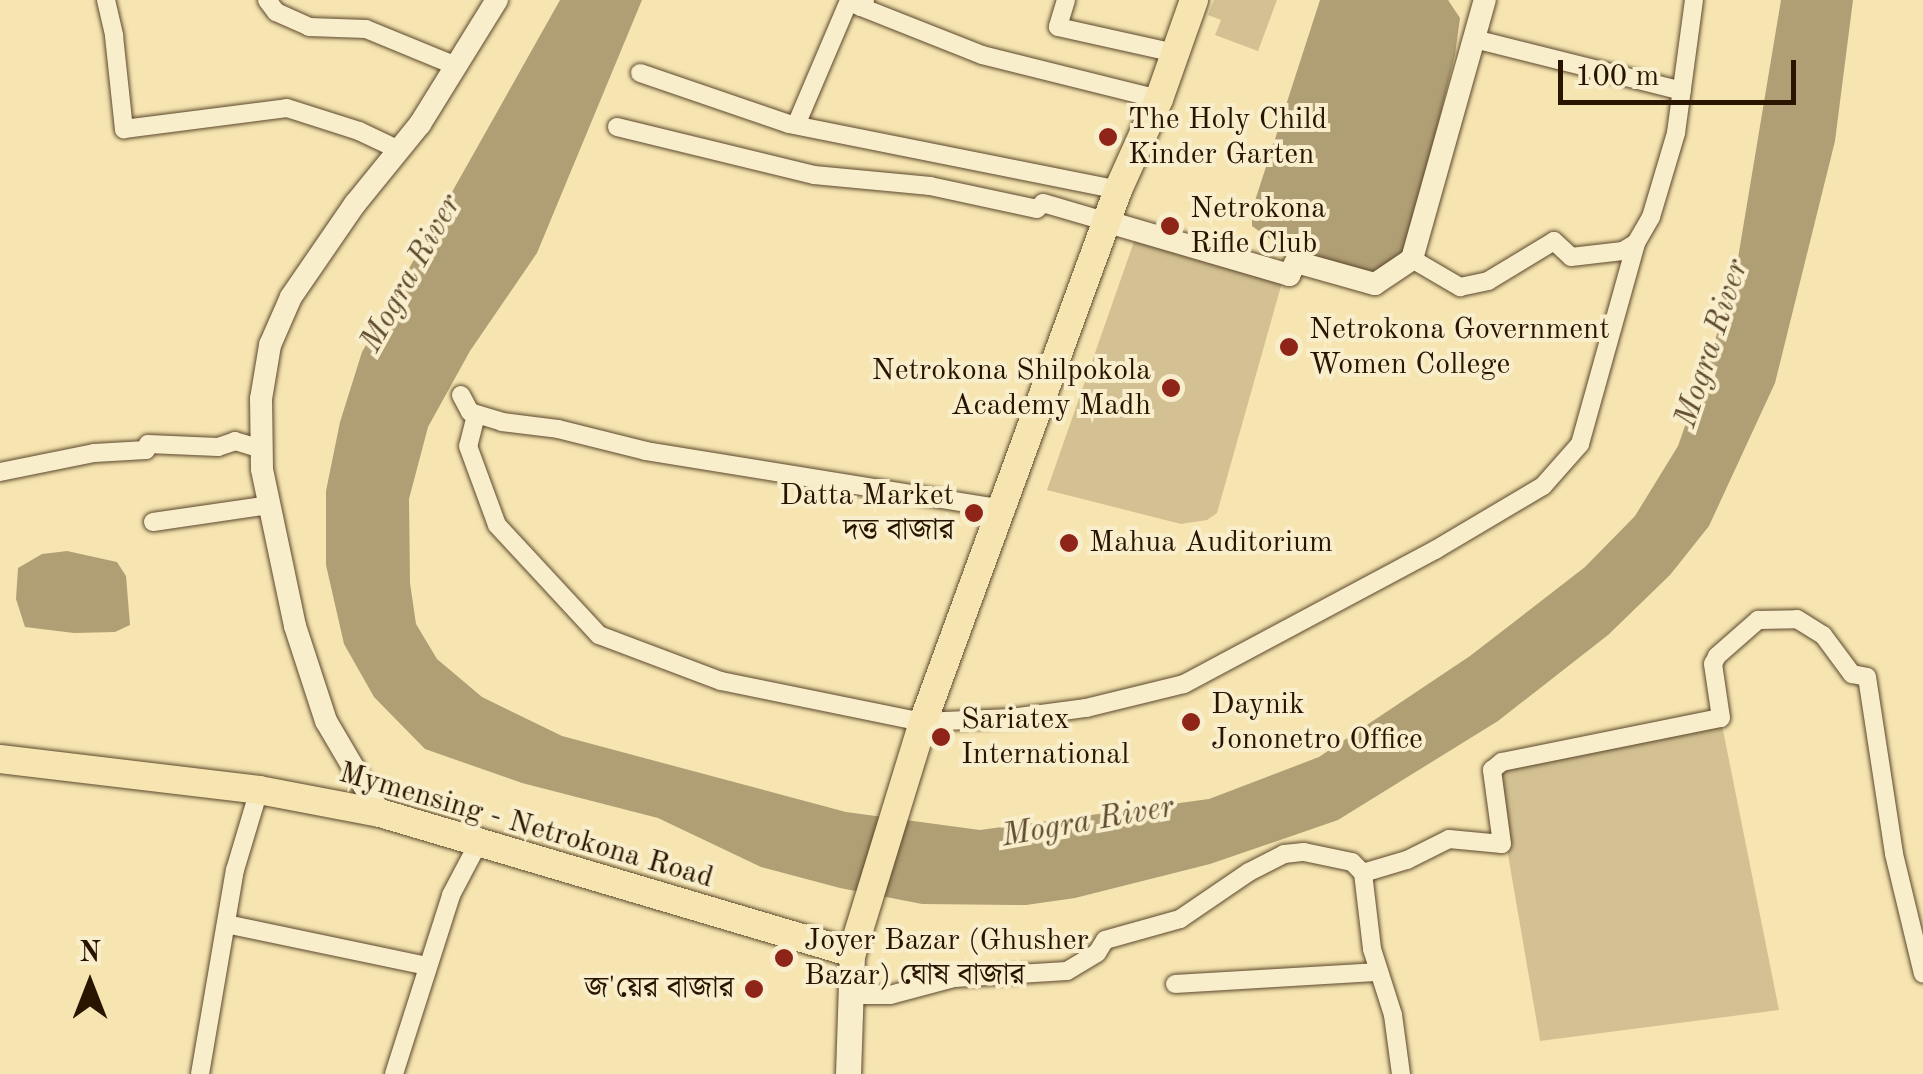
<!DOCTYPE html>
<meta charset="utf-8">
<style>
body{margin:0}
#map{position:relative;width:1923px;height:1074px;overflow:hidden;background:#f6e5b1;font-family:"Old Standard TT","Noto Serif Bengali",serif}
div>[style]{position:absolute}
.green>*{inset:0;background:#d3c193}
.water>*{inset:0;background:#b09e75}
.roads{filter:drop-shadow(0 0 2px #5c482c) drop-shadow(0 0 2px #5c482c)}
.minor>*{height:18px;margin:-9px;padding:0 9px;transform-origin:9px;border-radius:9px;background:#f9eecc}
.tertiary>*{height:22px;margin:-11px;padding:0 11px;transform-origin:11px;border-radius:11px;background:#f9eecc}
.secondary>*{height:25px;margin:-12.5px;padding:0 12.5px;transform-origin:12.5px;border-radius:12.5px;background:#f9eecc}
.primary>*{height:28px;margin:-14px;padding:0 14px;transform-origin:14px;border-radius:14px;background:#f6e5b1}
.dots>*{width:28px;height:28px;translate:-50% -50%;box-sizing:border-box;border:5px solid #f9eecc;border-radius:50%}
span{translate:-50% -50%;white-space:nowrap;text-align:center;line-height:1.15;-webkit-text-stroke:8px #f9eecc;paint-order:stroke}
.poi-label{font-size:30px;color:#291400}
.left{translate:0 -50%;text-align:left}
.right{translate:-100% -50%;text-align:right}
.street-label{font-size:30px;color:#291400}
.water-label{font-size:32px;color:#5f4b2f;font-style:italic}
.north{position:absolute;left:40px;top:934px;width:100px;height:100px;-webkit-text-stroke:8px #f9eecc;paint-order:stroke;rotate:0deg;font-size:28px;font-weight:700;line-height:40px;text-align:center;color:#291400}
.north::after{content:'';display:block;margin:auto;width:35px;height:45px;background:#291400;clip-path:polygon(50% 0,100% 100%,50% 72%,0 100%)}
.scale{position:absolute;left:1558px;top:60px;width:238px;height:45px;box-sizing:border-box;border:5px solid #291400;border-top:0;padding-left:12px;font-size:30px;line-height:35px;white-space:nowrap;color:#291400;-webkit-text-stroke:8px #f9eecc;paint-order:stroke}
</style>
<div id="map">
<div class="green">
<div style="clip-path:polygon(1214px 0,1277px 0,1258px 51px,1215px 35px,1221px 20px,1208px 15px)"></div>
<div style="clip-path:polygon(1137px 233px,1283px 279px,1217px 513px,1207px 520px,1181px 524px,1047px 490px)"></div>
<div style="clip-path:polygon(1722px 725px,1779px 1010px,1540px 1041px,1495px 779px,1505px 764px)"></div>
</div>
<div class="water">
<div style="clip-path:polygon(560px 0,642px 0,537px 253px,470px 351px,428px 427px,409px 499px,410px 583px,416px 624px,437px 659px,482px 697px,562px 736px,846px 812px,980px 830px,1209px 799px,1319px 757px,1470px 656px,1585px 567px,1635px 516px,1678px 446px,1733px 288px,1781px 0,1853px 0,1835px 141px,1775px 383px,1709px 526px,1670px 575px,1608px 635px,1498px 721px,1338px 820px,1210px 864px,1075px 898px,1026px 905px,922px 904px,840px 888px,761px 867px,658px 818px,522px 783px,425px 749px,374px 697px,344px 644px,326px 565px,326px 491px,340px 422px,362px 352px)"></div>
<div style="clip-path:polygon(1320px 0,1448px 0,1460px 18px,1455px 55px,1412px 230px,1405px 250px,1373px 275px,1330px 269px,1284px 249px,1252px 226px,1252px 210px)"></div>
<div style="clip-path:polygon(67px 551px,117px 562px,126px 576px,130px 625px,115px 632px,74px 633px,25px 627px,16px 599px,18px 568px,42px 554px)"></div>
</div>
<div class="roads">
<div class="minor">
<div style="left:106px;top:0;width:37px;rotate:77deg"></div>
<div style="left:114px;top:36px;width:94px;rotate:83.9deg"></div>
<div style="left:124px;top:129px;width:164px;rotate:-7.3deg"></div>
<div style="left:287px;top:108px;width:76px;rotate:17.7deg"></div>
<div style="left:359px;top:131px;width:44px;rotate:25.4deg"></div>
<div style="left:267px;top:0;width:15px;rotate:53deg"></div>
<div style="left:276px;top:12px;width:36px;rotate:24deg"></div>
<div style="left:309px;top:27px;width:57px;rotate:2deg"></div>
<div style="left:366px;top:29px;width:97px;rotate:22.3deg"></div>
<div style="left:865px;top:0;width:8px;rotate:120deg"></div>
<div style="left:861px;top:7px;width:130px;rotate:21.6deg"></div>
<div style="left:982px;top:55px;width:182px;rotate:14deg"></div>
<div style="left:1066px;top:0;width:28px;rotate:107deg"></div>
<div style="left:1058px;top:27px;width:120px;rotate:12.5deg"></div>
<div style="left:1474px;top:39px;width:214px;rotate:14deg"></div>
<div style="left:640px;top:73px;width:157px;rotate:18.9deg"></div>
<div style="left:789px;top:124px;width:336px;rotate:11.3deg"></div>
<div style="left:796px;top:125px;width:135px;rotate:-66.9deg"></div>
<div style="left:849px;top:1px;width:13px;rotate:27deg"></div>
<div style="left:617px;top:127px;width:203px;rotate:13.7deg"></div>
<div style="left:814px;top:175px;width:117px;rotate:5.4deg"></div>
<div style="left:930px;top:186px;width:109px;rotate:12.1deg"></div>
<div style="left:1037px;top:209px;width:8px;rotate:-45deg"></div>
<div style="left:1043px;top:203px;width:68px;rotate:16.3deg"></div>
<div style="left:1412px;top:259px;width:56px;rotate:30.3deg"></div>
<div style="left:1460px;top:287px;width:29px;rotate:-12deg"></div>
<div style="left:1488px;top:281px;width:77px;rotate:-31.2deg"></div>
<div style="left:1554px;top:241px;width:23px;rotate:43deg"></div>
<div style="left:1571px;top:257px;width:52px;rotate:-6.6deg"></div>
<div style="left:1623px;top:251px;width:15px;rotate:-32deg"></div>
<div style="left:1636px;top:243px;width:30px;rotate:-60deg"></div>
<div style="left:1651px;top:217px;width:88px;rotate:-73.4deg"></div>
<div style="left:1676px;top:133px;width:134px;rotate:-82.3deg"></div>
<div style="left:461px;top:395px;width:19px;rotate:62deg"></div>
<div style="left:470px;top:412px;width:34px;rotate:17deg"></div>
<div style="left:502px;top:422px;width:56px;rotate:7.1deg"></div>
<div style="left:558px;top:429px;width:91px;rotate:14deg"></div>
<div style="left:646px;top:451px;width:362px;rotate:9.2deg"></div>
<div style="left:476px;top:415px;width:32px;rotate:104deg"></div>
<div style="left:468px;top:446px;width:84px;rotate:69.8deg"></div>
<div style="left:497px;top:525px;width:150px;rotate:47.2deg"></div>
<div style="left:599px;top:635px;width:130px;rotate:20.7deg"></div>
<div style="left:721px;top:681px;width:206px;rotate:11.5deg"></div>
<div style="left:923px;top:722px;width:88px;rotate:-2.6deg"></div>
<div style="left:1011px;top:718px;width:76px;rotate:-7.6deg"></div>
<div style="left:1086px;top:708px;width:101px;rotate:-13.8deg"></div>
<div style="left:1184px;top:684px;width:285px;rotate:-28.1deg"></div>
<div style="left:1435px;top:550px;width:126px;rotate:-30.7deg"></div>
<div style="left:1543px;top:486px;width:56px;rotate:-48.6deg"></div>
<div style="left:1580px;top:444px;width:209px;rotate:-74.4deg"></div>
<div style="left:0;top:472px;width:96px;rotate:-11.4deg"></div>
<div style="left:94px;top:453px;width:52px;rotate:-3.3deg"></div>
<div style="left:146px;top:450px;width:6px;rotate:-72deg"></div>
<div style="left:148px;top:444px;width:70px;rotate:2.5deg"></div>
<div style="left:218px;top:447px;width:18px;rotate:-19deg"></div>
<div style="left:235px;top:441px;width:28px;rotate:17deg"></div>
<div style="left:153px;top:522px;width:117px;rotate:-8.3deg"></div>
<div style="left:1363px;top:873px;width:46px;rotate:-16.5deg"></div>
<div style="left:1407px;top:860px;width:47px;rotate:-26.6deg"></div>
<div style="left:1449px;top:839px;width:53px;rotate:5.4deg"></div>
<div style="left:1502px;top:844px;width:75px;rotate:-97.7deg"></div>
<div style="left:1492px;top:770px;width:13px;rotate:-39deg"></div>
<div style="left:1502px;top:762px;width:223px;rotate:-11.4deg"></div>
<div style="left:1721px;top:718px;width:55px;rotate:-98.4deg"></div>
<div style="left:1713px;top:664px;width:9px;rotate:-63deg"></div>
<div style="left:1717px;top:656px;width:55px;rotate:-41.3deg"></div>
<div style="left:1758px;top:620px;width:39px;rotate:-1deg"></div>
<div style="left:1797px;top:619px;width:31px;rotate:32deg"></div>
<div style="left:1823px;top:635px;width:49px;rotate:53.4deg"></div>
<div style="left:1852px;top:674px;width:15px;rotate:11deg"></div>
<div style="left:1867px;top:677px;width:179px;rotate:81.3deg"></div>
<div style="left:1894px;top:854px;width:123px;rotate:76.4deg"></div>
<div style="left:226px;top:924px;width:205px;rotate:11.8deg"></div>
<div style="left:1175px;top:984px;width:204px;rotate:-3.4deg"></div>
<div style="left:848px;top:995px;width:42px"></div>
<div style="left:890px;top:995px;width:66px;rotate:-14.9deg"></div>
<div style="left:954px;top:978px;width:113px;rotate:-3.5deg"></div>
<div style="left:1067px;top:971px;width:35px;rotate:-31deg"></div>
<div style="left:1097px;top:953px;width:15px;rotate:-58deg"></div>
<div style="left:1105px;top:940px;width:78px;rotate:-15.6deg"></div>
<div style="left:1180px;top:919px;width:83px;rotate:-34.3deg"></div>
<div style="left:1249px;top:872px;width:39px;rotate:-27deg"></div>
<div style="left:1284px;top:854px;width:20px;rotate:-6deg"></div>
<div style="left:1304px;top:852px;width:49px;rotate:11.8deg"></div>
<div style="left:1352px;top:862px;width:16px;rotate:45deg"></div>
<div style="left:1363px;top:873px;width:77px;rotate:83.2deg"></div>
<div style="left:1372px;top:949px;width:69px;rotate:72.3deg"></div>
<div style="left:1393px;top:1015px;width:60px;rotate:82.3deg"></div>
<div style="left:200px;top:1074px;width:207px;rotate:-80.3deg"></div>
<div style="left:235px;top:870px;width:84px;rotate:-73.3deg"></div>
<div style="left:394px;top:1074px;width:188px;rotate:-72.3deg"></div>
<div style="left:451px;top:895px;width:60px;rotate:-62.2deg"></div>
</div>
<div class="tertiary">
<div style="left:1108px;top:222px;width:189px;rotate:16.3deg"></div>
<div style="left:1289px;top:275px;width:15px;rotate:-62deg"></div>
<div style="left:1296px;top:262px;width:82px;rotate:15.6deg"></div>
<div style="left:1375px;top:284px;width:45px;rotate:-34deg"></div>
<div style="left:1412px;top:259px;width:269px;rotate:-74.3deg"></div>
<div style="left:380px;top:813px;width:107px;rotate:-120.4deg"></div>
<div style="left:326px;top:721px;width:100px;rotate:-108.1deg"></div>
<div style="left:295px;top:626px;width:160px;rotate:-101.9deg"></div>
<div style="left:262px;top:469px;width:70px;rotate:-90.8deg"></div>
<div style="left:261px;top:399px;width:55px;rotate:-80.5deg"></div>
<div style="left:270px;top:345px;width:52px;rotate:-66.4deg"></div>
<div style="left:291px;top:297px;width:113px;rotate:-55.5deg"></div>
<div style="left:355px;top:204px;width:103px;rotate:-50.9deg"></div>
<div style="left:420px;top:124px;width:146px;rotate:-58.2deg"></div>
</div>
<div class="secondary">
<div style="left:848px;top:1074px;width:121px;rotate:-88.1deg"></div>
</div>
<div class="primary">
<div style="left:0;top:759px;width:261px;rotate:6.8deg"></div>
<div style="left:259px;top:790px;width:123px;rotate:10.8deg"></div>
<div style="left:380px;top:813px;width:492px;rotate:16.5deg"></div>
<div style="left:852px;top:953px;width:242px;rotate:-72.9deg"></div>
<div style="left:923px;top:722px;width:567px;rotate:-69.87deg"></div>
<div style="left:1118px;top:190px;width:100px;rotate:-65.7deg"></div>
<div style="left:1159px;top:99px;width:105px;rotate:-70.5deg"></div>
</div>
</div>
<div class="dots">
<div style="left:1108px;top:137px;background:#8f2418"></div>
<div style="left:1170px;top:226px;background:#8f2418"></div>
<div style="left:1289px;top:347px;background:#8f2418"></div>
<div style="left:1171px;top:388px;background:#8f2418"></div>
<div style="left:974px;top:513px;background:#8f2418"></div>
<div style="left:1069px;top:543px;background:#8f2418"></div>
<div style="left:1191px;top:722px;background:#8f2418"></div>
<div style="left:941px;top:737px;background:#8f2418"></div>
<div style="left:784px;top:958px;background:#8f2418"></div>
<div style="left:754px;top:989px;background:#8f2418"></div>
</div>
<div class="poi-label">
<span class="left" style="left:1128px;top:137px">The Holy Child<br>Kinder Garten</span>
<span class="left" style="left:1190px;top:226px">Netrokona<br>Rifle Club</span>
<span class="left" style="left:1309px;top:347px">Netrokona Government<br>Women College</span>
<span class="right" style="left:1151px;top:388px">Netrokona Shilpokola<br>Academy Madh</span>
<span class="right" style="left:954px;top:513px">Datta Market<br>দত্ত বাজার</span>
<span class="left" style="left:1089px;top:543px">Mahua Auditorium</span>
<span class="left" style="left:1211px;top:722px">Daynik<br>Jononetro Office</span>
<span class="left" style="left:961px;top:737px">Sariatex<br>International</span>
<span class="left" style="left:804px;top:958px">Joyer Bazar (Ghusher<br>Bazar) ঘোষ বাজার</span>
<span class="right" style="left:734px;top:989px">জ'‌য়‌ের বাজার</span>
</div>
<div class="street-label">
<span style="left:526px;top:826px;rotate:16deg">Mymensing - Netrokona Road</span>
</div>
<div class="water-label">
<span style="left:412px;top:274px;rotate:-61deg">Mogra River</span>
<span style="left:1713px;top:344px;rotate:-72deg">Mogra River</span>
<span style="left:1088px;top:823px;rotate:-10deg">Mogra River</span>
</div>
<div class="north">N</div>
<div class="scale">100 m</div>
</div>
